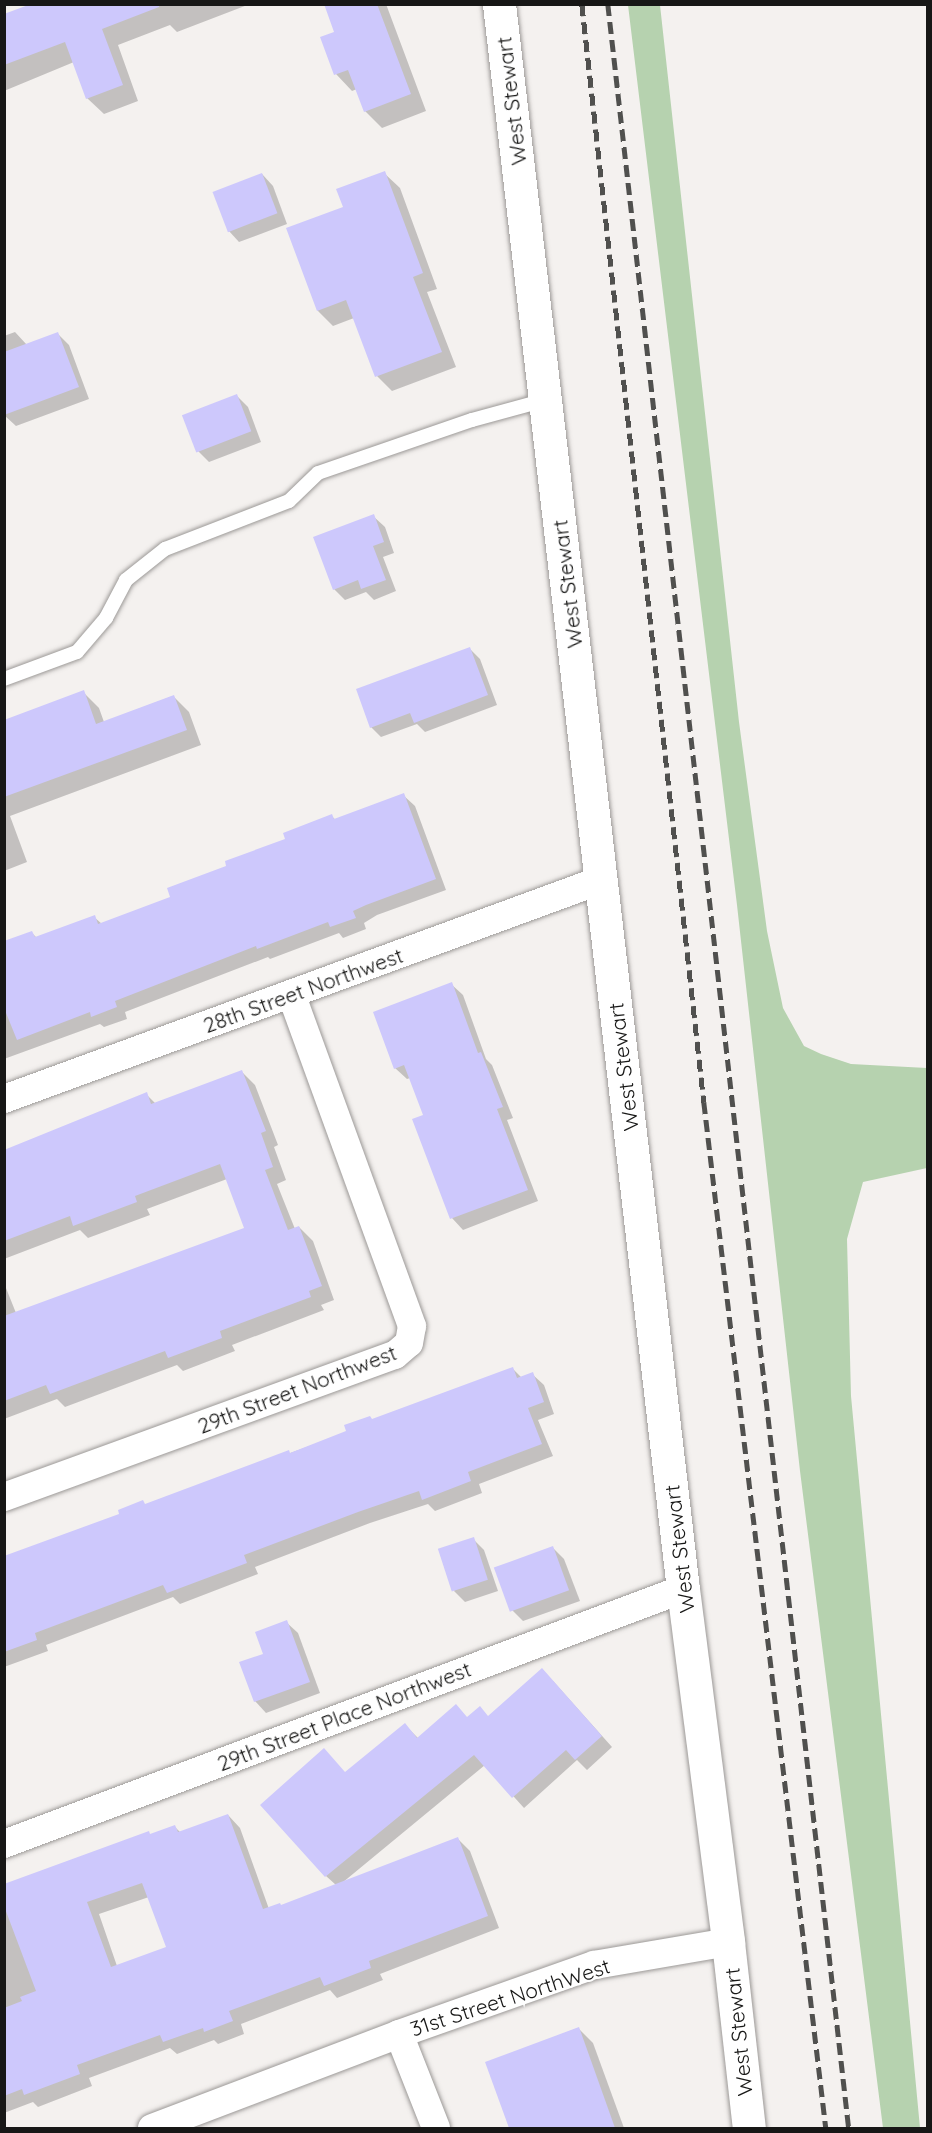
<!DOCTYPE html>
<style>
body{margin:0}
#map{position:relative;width:932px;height:2133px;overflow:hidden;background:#f4f1ef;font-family:Quicksand,sans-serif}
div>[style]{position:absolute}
.green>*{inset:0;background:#b6d2af}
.shadow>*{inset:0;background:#0003}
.building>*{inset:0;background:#cdc8fc;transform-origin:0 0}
.roads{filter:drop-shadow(0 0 2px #9c9997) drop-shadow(0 0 2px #9c9997)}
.service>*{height:14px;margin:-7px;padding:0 7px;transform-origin:7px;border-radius:7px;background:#fff}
.minor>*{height:28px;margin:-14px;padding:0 14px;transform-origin:14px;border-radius:14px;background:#fff}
.tertiary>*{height:33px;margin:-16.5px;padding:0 16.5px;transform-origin:16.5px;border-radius:16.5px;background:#fff}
.rail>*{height:4.5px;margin-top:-2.25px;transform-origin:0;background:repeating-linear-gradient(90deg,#50504e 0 12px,transparent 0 18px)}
span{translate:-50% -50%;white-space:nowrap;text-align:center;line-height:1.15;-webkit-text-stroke:4.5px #fff;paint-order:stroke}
.street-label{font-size:21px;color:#171716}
.frame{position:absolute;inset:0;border:6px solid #171716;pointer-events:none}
</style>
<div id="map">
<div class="green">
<div style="clip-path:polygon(628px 5px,660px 5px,739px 722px,767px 931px,783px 1008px,804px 1046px,821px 1054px,851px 1064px,927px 1068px,927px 1168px,863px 1182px,847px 1239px,851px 1396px,920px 2128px,883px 2128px,800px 1471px,737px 905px)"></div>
</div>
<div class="shadow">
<div style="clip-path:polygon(36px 4px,250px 4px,177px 32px,170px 25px,118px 45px,138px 101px,104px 114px,87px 98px,74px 62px,4px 91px,4px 16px)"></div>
<div style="clip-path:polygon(325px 4px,386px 4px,426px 111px,382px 128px,365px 111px,357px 89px,352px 91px,336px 74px,322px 38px,336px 33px)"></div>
<div style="clip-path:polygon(384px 173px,400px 188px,437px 289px,427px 292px,456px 367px,392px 391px,377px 376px,354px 318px,333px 326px,318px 311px,288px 229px,344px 208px)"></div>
<div style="clip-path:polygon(262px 174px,273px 186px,287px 224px,239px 242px,228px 230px)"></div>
<div style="clip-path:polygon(15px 332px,27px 345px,58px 334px,69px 345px,89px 399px,16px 426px,4px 415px,4px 336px)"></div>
<div style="clip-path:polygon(237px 396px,248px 407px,261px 442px,209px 462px,197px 450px)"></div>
<div style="clip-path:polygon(373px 516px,385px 527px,394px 553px,383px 557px,396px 591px,374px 600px,366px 592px,345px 600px,334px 589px)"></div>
<div style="clip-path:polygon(470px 649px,480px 659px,497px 705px,425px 732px,417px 724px,381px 737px,371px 727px)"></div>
<div style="clip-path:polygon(83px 692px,99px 708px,104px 722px,173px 696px,189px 712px,201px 745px,10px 816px,27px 862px,4px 871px,4px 721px)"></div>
<div style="clip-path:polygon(403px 795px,415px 806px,446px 890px,377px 915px,364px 923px,366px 929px,343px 938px,339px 933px,270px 959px,268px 957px,125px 1012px,127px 1019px,104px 1027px,100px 1024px,4px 1059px,4px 943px,32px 933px,37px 938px,94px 917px,102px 924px,172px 898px,331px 816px,336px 820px)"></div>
<div style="clip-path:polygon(451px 984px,463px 995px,486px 1059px,492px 1065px,513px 1118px,507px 1120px,538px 1201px,463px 1230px,452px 1218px,425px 1116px,410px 1078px,407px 1079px,395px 1068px)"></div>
<div style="clip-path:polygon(242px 1072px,255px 1085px,278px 1145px,274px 1147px,286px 1180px,277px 1184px,295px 1229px,299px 1227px,313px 1241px,334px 1300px,321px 1305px,324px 1310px,232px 1345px,235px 1351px,183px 1371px,177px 1365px,65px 1407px,57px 1399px,4px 1419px,4px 1283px,16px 1313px,246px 1229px,227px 1179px,147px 1209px,150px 1215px,88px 1238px,80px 1230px,4px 1259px,4px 1152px,146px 1094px,156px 1104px)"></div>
<div style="clip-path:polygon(512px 1368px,522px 1378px,532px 1374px,544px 1385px,554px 1414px,538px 1420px,553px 1456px,479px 1484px,482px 1493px,435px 1511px,428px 1504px,370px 1523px,255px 1567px,258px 1574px,180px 1604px,173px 1597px,46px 1645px,48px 1651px,4px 1667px,4px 1557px,348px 1432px)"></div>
<div style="clip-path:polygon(473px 1539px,484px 1550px,498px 1591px,465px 1602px,454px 1591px)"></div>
<div style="clip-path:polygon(553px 1548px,564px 1559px,580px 1601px,523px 1621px,512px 1610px)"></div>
<div style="clip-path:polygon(286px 1622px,298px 1633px,320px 1693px,266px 1713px,255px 1701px,265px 1654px)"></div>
<div style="clip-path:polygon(evenodd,553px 1681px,612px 1747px,587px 1770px,577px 1760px,524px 1808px,485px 1765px,342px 1883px,458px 1839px,470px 1851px,499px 1928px,380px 1974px,383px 1980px,337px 1998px,330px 1990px,241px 2024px,244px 2034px,218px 2044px,214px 2040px,177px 2054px,170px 2048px,89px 2078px,92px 2086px,38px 2107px,33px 2102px,4px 2113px,4px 1886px,175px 1827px,181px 1833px,228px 1815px,240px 1828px,269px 1909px,281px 1907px,336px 1885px,326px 1876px,345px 1774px,405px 1725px,419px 1739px,468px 1719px,489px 1717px,553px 1681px,149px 1897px,168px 1948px,117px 1966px,99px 1914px,149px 1897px)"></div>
<div style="clip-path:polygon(578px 2028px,593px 2043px,624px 2128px,514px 2128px,487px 2063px)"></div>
</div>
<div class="building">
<div style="clip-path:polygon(31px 4px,159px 4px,159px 7px,102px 29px,123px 85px,86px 99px,65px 42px,4px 65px,4px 14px)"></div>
<div style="clip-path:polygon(324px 4px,377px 4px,411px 94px,364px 112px,348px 70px,334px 75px,320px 37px,334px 32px)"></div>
<div style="clip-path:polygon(385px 171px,423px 273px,413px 277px,442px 352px,375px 377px,346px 300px,317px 311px,286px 228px,343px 207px,336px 189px)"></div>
<div style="left:262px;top:173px;width:43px;height:53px;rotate:69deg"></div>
<div style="clip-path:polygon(58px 332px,79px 387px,4px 415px,4px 352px)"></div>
<div style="left:237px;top:394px;width:40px;height:59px;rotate:69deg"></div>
<div style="clip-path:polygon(374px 514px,384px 542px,373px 546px,386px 580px,361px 589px,358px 580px,333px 590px,313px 537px)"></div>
<div style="clip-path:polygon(470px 647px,488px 695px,414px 723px,410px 713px,370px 728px,356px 689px)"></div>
<div style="clip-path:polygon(84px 690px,96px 724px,174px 695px,187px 730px,4px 797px,4px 720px)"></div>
<div style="clip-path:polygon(404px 793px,436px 879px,366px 905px,353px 911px,356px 918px,330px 927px,328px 922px,257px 949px,256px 946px,115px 1001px,117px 1007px,91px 1017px,90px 1012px,17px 1040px,4px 1008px,4px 941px,32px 931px,35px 937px,95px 915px,98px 924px,170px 897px,167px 888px,226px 866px,225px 861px,285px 839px,283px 833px,332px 814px,334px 819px)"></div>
<div style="clip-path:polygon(452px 982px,478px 1053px,481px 1052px,503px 1107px,497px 1109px,528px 1190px,450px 1219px,412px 1119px,423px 1115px,404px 1065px,394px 1069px,373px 1012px)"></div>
<div style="clip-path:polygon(242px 1070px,266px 1131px,261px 1133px,273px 1167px,265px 1170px,288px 1230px,299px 1226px,322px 1286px,309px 1291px,311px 1297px,220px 1331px,222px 1338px,168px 1358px,165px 1351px,50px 1394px,46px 1385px,4px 1401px,4px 1316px,244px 1228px,220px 1164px,135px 1196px,137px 1202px,73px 1226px,70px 1216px,4px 1241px,4px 1150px,147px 1092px,151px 1104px)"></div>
<div style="clip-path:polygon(513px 1367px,517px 1378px,533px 1372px,544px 1402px,528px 1408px,542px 1444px,468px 1472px,471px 1481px,422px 1500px,419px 1491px,358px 1512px,244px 1555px,247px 1563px,167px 1593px,163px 1585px,35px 1633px,37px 1640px,4px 1652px,4px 1556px,119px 1514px,118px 1510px,143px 1500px,145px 1504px,289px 1450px,290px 1453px,346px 1431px,344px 1425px,370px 1416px,372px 1419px)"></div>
<div style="left:474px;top:1537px;width:45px;height:38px;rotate:72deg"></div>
<div style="left:553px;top:1546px;width:47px;height:63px;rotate:70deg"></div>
<div style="clip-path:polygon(287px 1620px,310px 1682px,254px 1702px,239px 1662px,263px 1654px,255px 1632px)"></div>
<div style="clip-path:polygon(542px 1668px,602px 1736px,575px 1760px,566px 1750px,512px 1798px,474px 1755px,325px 1877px,260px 1805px,324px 1748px,345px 1772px,405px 1723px,417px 1738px,456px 1704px,467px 1717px,480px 1706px,488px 1716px)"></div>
<div style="clip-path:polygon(evenodd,228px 1814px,263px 1909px,280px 1903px,281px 1905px,458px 1837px,488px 1916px,369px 1961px,371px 1968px,324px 1986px,320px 1977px,229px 2011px,233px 2021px,204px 2032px,203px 2028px,163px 2042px,160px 2035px,77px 2065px,80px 2074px,24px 2095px,22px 2089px,4px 2096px,4px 2008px,22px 2001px,20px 1997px,36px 1991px,4px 1906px,4px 1884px,149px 1831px,150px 1834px,175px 1825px,178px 1832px,228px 1814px,142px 1883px,166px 1947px,111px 1967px,87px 1902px,142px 1883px)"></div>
<div style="clip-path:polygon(579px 2027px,615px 2128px,509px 2128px,485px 2062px)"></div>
</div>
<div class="roads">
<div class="service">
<div style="left:4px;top:679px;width:78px;rotate:-20.3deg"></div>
<div style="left:77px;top:652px;width:45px;rotate:-49.5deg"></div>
<div style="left:106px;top:618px;width:43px;rotate:-62.2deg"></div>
<div style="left:126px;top:580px;width:50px;rotate:-38.5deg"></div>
<div style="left:165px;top:549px;width:133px;rotate:-21.2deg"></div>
<div style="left:289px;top:501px;width:40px;rotate:-44deg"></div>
<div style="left:318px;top:473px;width:163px;rotate:-19deg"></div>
<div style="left:472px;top:420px;width:76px;rotate:-15.3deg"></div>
</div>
<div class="minor">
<div style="left:4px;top:1099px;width:636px;rotate:-20.14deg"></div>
<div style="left:4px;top:1497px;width:416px;rotate:-20deg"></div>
<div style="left:395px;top:1355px;width:18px;rotate:-41deg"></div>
<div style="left:409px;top:1343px;width:17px;rotate:-80deg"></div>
<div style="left:412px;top:1326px;width:353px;rotate:-110deg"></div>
<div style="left:4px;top:1844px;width:725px;rotate:-20.58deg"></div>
<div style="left:399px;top:2034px;width:101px;rotate:68.5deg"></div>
<div style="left:152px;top:2128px;width:264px;rotate:-20.8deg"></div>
<div style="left:399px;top:2034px;width:207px;rotate:-19.5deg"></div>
<div style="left:594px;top:1965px;width:136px;rotate:-9.7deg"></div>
</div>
<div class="tertiary">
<div style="left:499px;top:4px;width:1596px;rotate:83.38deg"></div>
<div style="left:683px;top:1589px;width:356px;rotate:82.7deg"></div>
<div style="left:728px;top:1942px;width:187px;rotate:83.6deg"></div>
</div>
</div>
<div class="rail">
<div style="left:582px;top:4px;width:1105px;rotate:83.66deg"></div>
<div style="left:704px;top:1102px;width:1033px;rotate:83.22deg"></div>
<div style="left:608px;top:4px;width:2138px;rotate:83.53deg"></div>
</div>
<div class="street-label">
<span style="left:511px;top:101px;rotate:-97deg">West Stewart</span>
<span style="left:567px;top:584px;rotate:-97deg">West Stewart</span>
<span style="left:303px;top:990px;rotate:-20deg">28th Street Northwest</span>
<span style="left:623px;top:1067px;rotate:-97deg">West Stewart</span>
<span style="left:297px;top:1389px;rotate:-21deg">29th Street Northwest</span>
<span style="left:679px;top:1549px;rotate:-97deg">West Stewart</span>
<span style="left:344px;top:1716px;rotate:-21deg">29th Street Place Northwest</span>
<span style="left:510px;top:1997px;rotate:-18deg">31st Street NorthWest</span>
<span style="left:738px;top:2032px;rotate:-96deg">West Stewart</span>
</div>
<div class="frame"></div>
</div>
